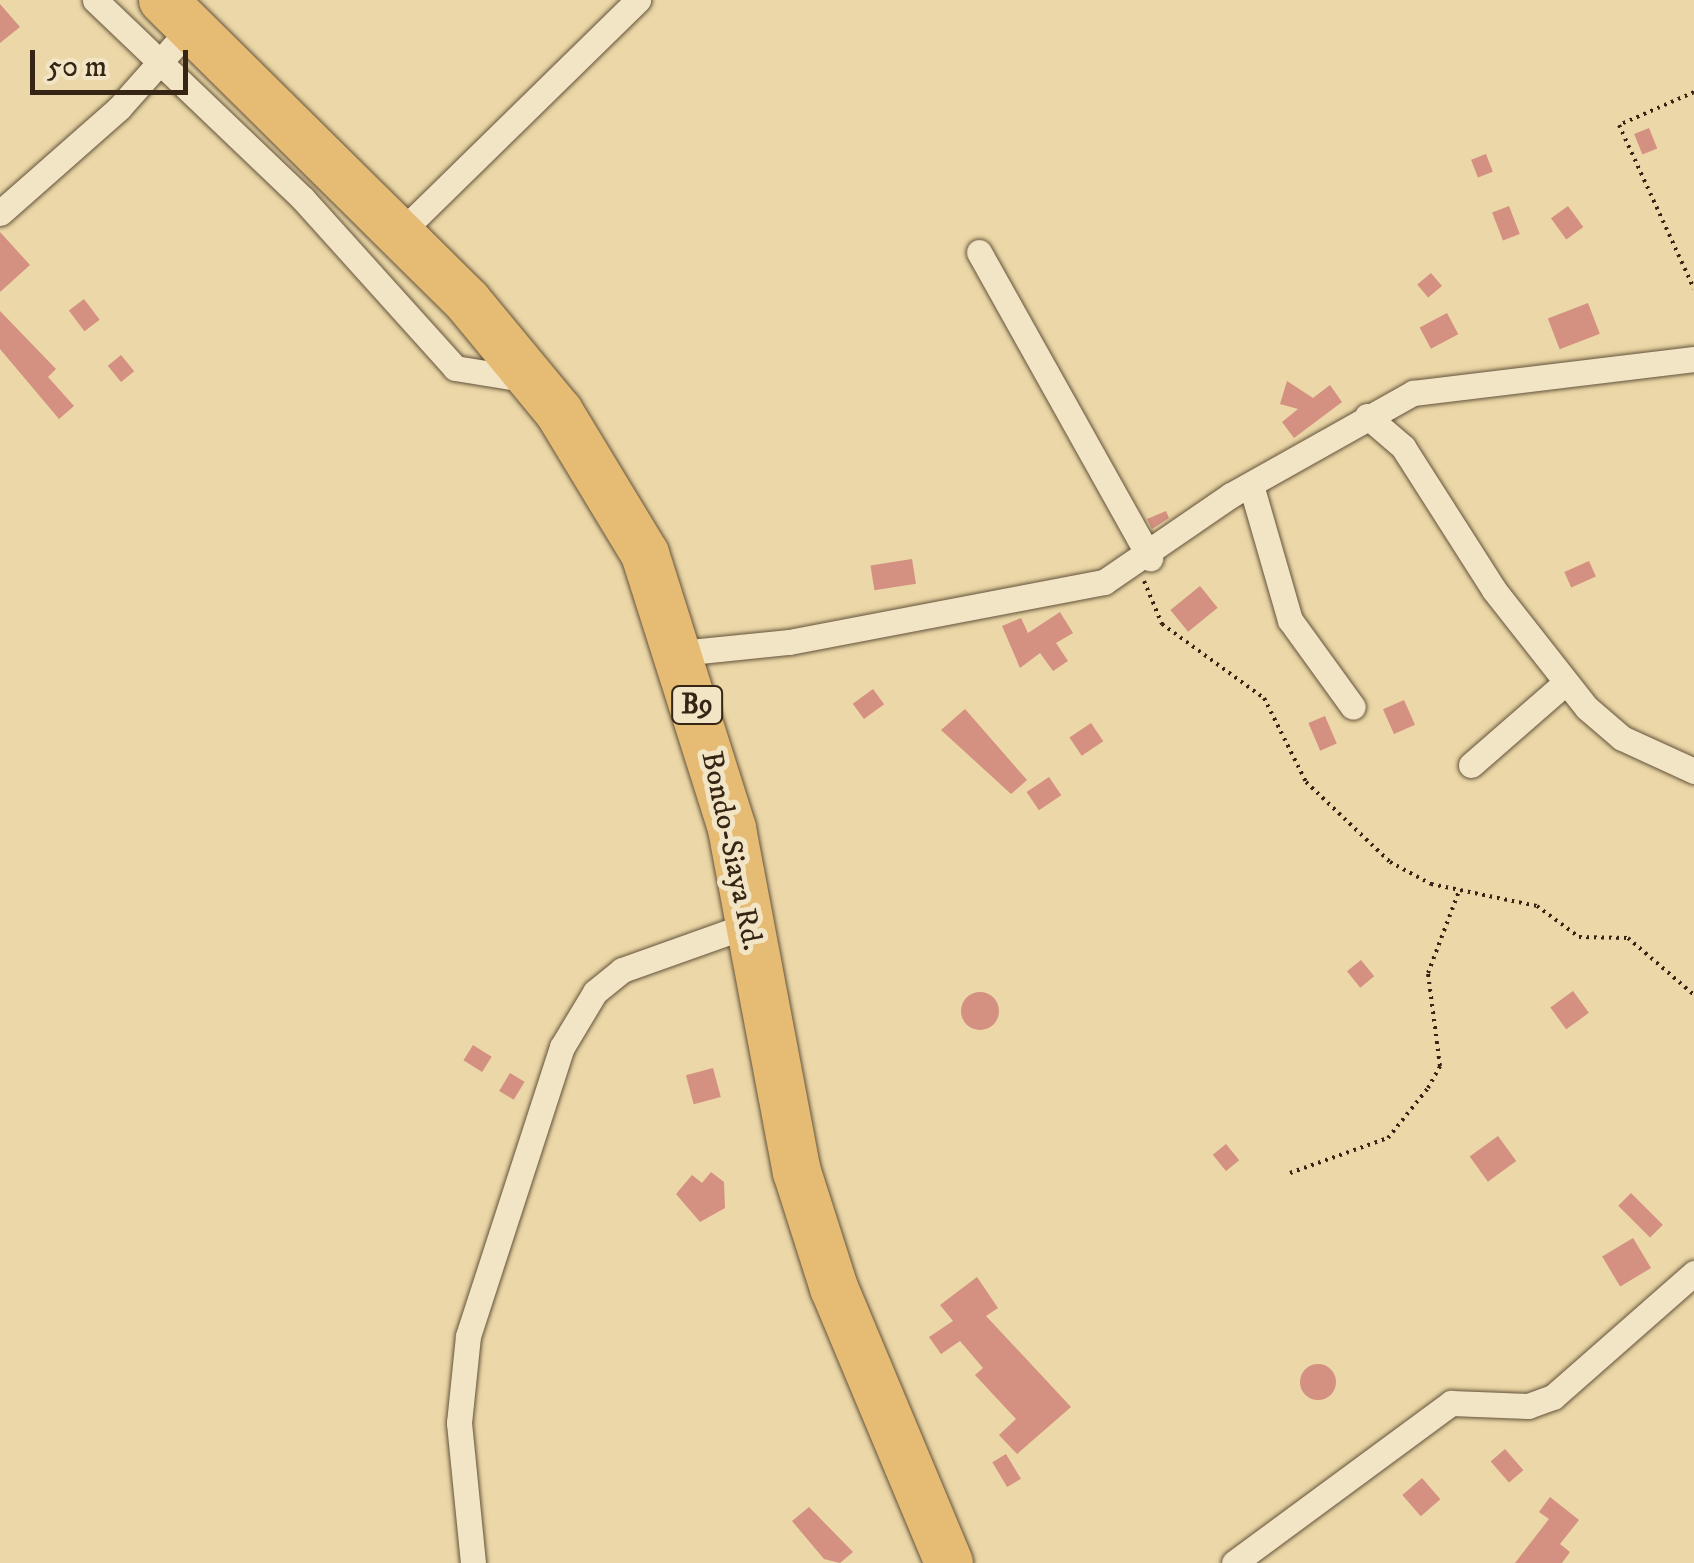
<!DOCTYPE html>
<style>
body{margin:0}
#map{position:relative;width:1694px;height:1563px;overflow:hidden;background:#ebd7a7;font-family:"IM FELL DW Pica",serif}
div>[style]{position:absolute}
.building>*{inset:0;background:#d49080;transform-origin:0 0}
.round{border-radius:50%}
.path>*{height:4px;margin-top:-2px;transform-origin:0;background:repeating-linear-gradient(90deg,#362515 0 2.5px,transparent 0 7.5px)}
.roads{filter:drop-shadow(0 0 2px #63523a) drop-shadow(0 0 2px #63523a)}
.street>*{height:25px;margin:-12.5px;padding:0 12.5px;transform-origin:12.5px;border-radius:12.5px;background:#f2e5c6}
.highway>*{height:48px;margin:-24px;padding:0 24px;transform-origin:24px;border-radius:24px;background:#e6bc74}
span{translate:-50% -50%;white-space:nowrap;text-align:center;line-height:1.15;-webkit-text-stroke:10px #f2e5c6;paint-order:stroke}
.shield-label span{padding:2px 8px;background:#f2e5c6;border:2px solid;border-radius:8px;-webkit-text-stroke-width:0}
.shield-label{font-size:28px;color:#362515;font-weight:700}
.street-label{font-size:30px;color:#362515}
.scale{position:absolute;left:30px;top:50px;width:158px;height:45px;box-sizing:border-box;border:5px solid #362515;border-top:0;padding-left:12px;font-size:30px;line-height:35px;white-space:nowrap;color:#362515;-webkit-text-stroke:8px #f2e5c6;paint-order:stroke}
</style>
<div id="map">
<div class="building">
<div style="clip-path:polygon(0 4px,20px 27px,0 43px)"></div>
<div style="left:1649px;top:128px;width:22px;height:16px;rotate:68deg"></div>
<div style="left:1486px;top:154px;width:19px;height:16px;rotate:69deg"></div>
<div style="left:1509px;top:206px;width:30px;height:18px;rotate:69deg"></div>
<div style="left:1568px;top:206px;width:26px;height:21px;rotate:54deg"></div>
<div style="clip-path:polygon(0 232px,30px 265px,0 292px)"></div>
<div style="left:1431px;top:273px;width:17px;height:18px;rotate:50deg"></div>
<div style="left:84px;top:299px;width:26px;height:19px;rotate:53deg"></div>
<div style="left:1588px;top:303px;width:33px;height:43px;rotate:69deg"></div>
<div style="clip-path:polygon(0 311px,56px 369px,48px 377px,74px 406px,59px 419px,0 349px)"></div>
<div style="left:1447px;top:313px;width:24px;height:31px;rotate:62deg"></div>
<div style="left:121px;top:355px;width:21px;height:17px;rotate:51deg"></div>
<div style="clip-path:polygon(1287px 381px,1313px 398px,1330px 385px,1342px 402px,1294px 438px,1282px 422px,1298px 409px,1280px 404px)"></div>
<div style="clip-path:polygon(1166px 511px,1169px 518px,1152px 529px,1147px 519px)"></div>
<div style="left:912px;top:559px;width:25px;height:42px;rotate:81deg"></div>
<div style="left:1589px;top:561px;width:17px;height:27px;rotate:66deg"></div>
<div style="left:1200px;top:586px;width:28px;height:38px;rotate:51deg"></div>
<div style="clip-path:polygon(1060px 612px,1073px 633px,1056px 643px,1068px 661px,1053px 671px,1040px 653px,1020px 668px,1002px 626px,1021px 618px,1028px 633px)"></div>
<div style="left:873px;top:689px;width:19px;height:25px;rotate:54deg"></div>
<div style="left:1404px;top:700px;width:27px;height:23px;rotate:66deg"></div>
<div style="clip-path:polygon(965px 709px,1027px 780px,1011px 794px,941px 730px)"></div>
<div style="left:1325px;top:716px;width:30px;height:18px;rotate:67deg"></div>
<div style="left:1091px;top:723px;width:22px;height:26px;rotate:56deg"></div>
<div style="left:1049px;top:777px;width:22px;height:27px;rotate:56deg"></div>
<div style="left:1361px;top:960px;width:21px;height:18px;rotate:51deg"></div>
<div style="left:1573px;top:991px;width:27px;height:28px;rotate:54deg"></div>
<div class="round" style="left:961px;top:992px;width:38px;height:38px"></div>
<div style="left:473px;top:1045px;width:22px;height:18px;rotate:32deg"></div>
<div style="left:713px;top:1068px;width:30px;height:28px;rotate:75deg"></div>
<div style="left:510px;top:1073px;width:17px;height:21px;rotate:31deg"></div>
<div style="left:1498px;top:1136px;width:31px;height:35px;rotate:54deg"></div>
<div style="left:1226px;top:1144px;width:21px;height:17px;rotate:51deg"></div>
<div style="clip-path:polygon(711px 1172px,724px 1182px,725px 1208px,700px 1222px,676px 1194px,692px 1175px,702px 1183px)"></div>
<div style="left:1631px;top:1193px;width:45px;height:18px;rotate:45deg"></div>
<div style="left:1633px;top:1238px;width:35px;height:36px;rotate:59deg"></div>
<div style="clip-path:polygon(977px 1277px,998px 1308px,986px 1316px,1071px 1407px,1017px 1454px,999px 1435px,1016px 1419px,975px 1375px,983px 1368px,960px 1341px,941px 1354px,929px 1337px,953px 1321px,940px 1305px)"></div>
<div class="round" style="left:1300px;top:1364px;width:36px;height:36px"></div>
<div style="left:1505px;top:1449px;width:28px;height:19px;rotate:49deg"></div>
<div style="left:1006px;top:1454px;width:29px;height:16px;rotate:59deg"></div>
<div style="left:1422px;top:1478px;width:28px;height:26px;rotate:49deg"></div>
<div style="clip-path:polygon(1550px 1497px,1579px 1520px,1560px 1544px,1570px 1552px,1562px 1563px,1515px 1563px,1549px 1519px,1539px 1512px)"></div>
<div style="clip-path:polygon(809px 1507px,853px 1552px,840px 1563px,824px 1559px,792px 1521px)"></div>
</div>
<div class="path">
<div style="left:1694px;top:92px;width:82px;rotate:156.3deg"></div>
<div style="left:1619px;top:125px;width:180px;rotate:65.4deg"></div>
<div style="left:1144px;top:581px;width:47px;rotate:67.3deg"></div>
<div style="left:1162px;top:624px;width:126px;rotate:36deg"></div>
<div style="left:1264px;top:698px;width:94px;rotate:63.4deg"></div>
<div style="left:1306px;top:782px;width:116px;rotate:43.6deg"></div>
<div style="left:1390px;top:862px;width:47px;rotate:28.2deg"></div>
<div style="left:1431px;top:884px;width:108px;rotate:11.7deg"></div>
<div style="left:1537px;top:906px;width:52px;rotate:36.4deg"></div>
<div style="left:1579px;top:937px;width:49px;rotate:1.2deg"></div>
<div style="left:1628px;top:938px;width:87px;rotate:40.8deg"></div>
<div style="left:1290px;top:1173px;width:104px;rotate:-19.7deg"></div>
<div style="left:1388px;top:1138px;width:64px;rotate:-51.3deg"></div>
<div style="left:1428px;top:1088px;width:25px;rotate:-61deg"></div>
<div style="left:1440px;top:1066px;width:94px;rotate:-97.4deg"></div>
<div style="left:1428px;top:973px;width:88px;rotate:-69.3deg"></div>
</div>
<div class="roads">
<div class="street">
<div style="left:95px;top:0;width:288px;rotate:43.7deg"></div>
<div style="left:303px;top:199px;width:227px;rotate:48deg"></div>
<div style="left:455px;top:368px;width:75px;rotate:9.2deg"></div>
<div style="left:0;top:213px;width:159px;rotate:-41.4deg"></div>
<div style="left:119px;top:108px;width:110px;rotate:-48.3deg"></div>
<div style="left:401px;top:232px;width:332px;rotate:-44.4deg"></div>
<div style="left:979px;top:252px;width:351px;rotate:60.8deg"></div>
<div style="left:1367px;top:416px;width:48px;rotate:40.7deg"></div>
<div style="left:1403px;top:447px;width:169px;rotate:57.5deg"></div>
<div style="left:1494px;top:590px;width:150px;rotate:51.8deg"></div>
<div style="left:1587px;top:708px;width:46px;rotate:40.6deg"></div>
<div style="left:1622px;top:738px;width:79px;rotate:24.6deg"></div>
<div style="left:1251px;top:485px;width:141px;rotate:73.9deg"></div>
<div style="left:1290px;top:620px;width:107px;rotate:54.1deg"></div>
<div style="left:680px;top:653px;width:110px;rotate:-5.8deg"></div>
<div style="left:789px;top:642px;width:321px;rotate:-10.8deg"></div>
<div style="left:1104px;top:582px;width:154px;rotate:-34.4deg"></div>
<div style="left:1231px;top:495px;width:209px;rotate:-29.3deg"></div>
<div style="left:1413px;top:393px;width:283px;rotate:-6.9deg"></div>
<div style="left:1471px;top:765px;width:125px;rotate:-41.1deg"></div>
<div style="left:473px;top:1563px;width:141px;rotate:-95.7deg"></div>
<div style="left:459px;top:1423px;width:87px;rotate:-84.1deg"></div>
<div style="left:468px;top:1336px;width:304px;rotate:-72deg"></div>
<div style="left:562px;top:1047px;width:64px;rotate:-59deg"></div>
<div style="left:595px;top:992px;width:35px;rotate:-39deg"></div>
<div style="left:622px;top:970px;width:137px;rotate:-19.6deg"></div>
<div style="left:1234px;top:1563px;width:270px;rotate:-36.4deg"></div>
<div style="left:1451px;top:1403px;width:77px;rotate:2.2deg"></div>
<div style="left:1528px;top:1406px;width:27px;rotate:-20deg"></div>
<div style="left:1553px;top:1397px;width:188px;rotate:-41.3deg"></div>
</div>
<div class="highway">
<div style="left:163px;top:0;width:429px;rotate:44.7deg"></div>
<div style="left:468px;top:302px;width:143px;rotate:50.4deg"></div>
<div style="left:559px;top:412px;width:166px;rotate:58.8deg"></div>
<div style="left:645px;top:554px;width:288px;rotate:72.4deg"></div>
<div style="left:732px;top:829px;width:349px;rotate:79.3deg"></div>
<div style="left:797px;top:1172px;width:122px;rotate:72.3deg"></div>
<div style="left:834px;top:1288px;width:298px;rotate:67.3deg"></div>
</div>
</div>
<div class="shield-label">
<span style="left:697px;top:705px">B9</span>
</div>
<div class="street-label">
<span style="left:731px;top:851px;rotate:78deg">Bondo-Siaya Rd.</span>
</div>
<div class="scale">50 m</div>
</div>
